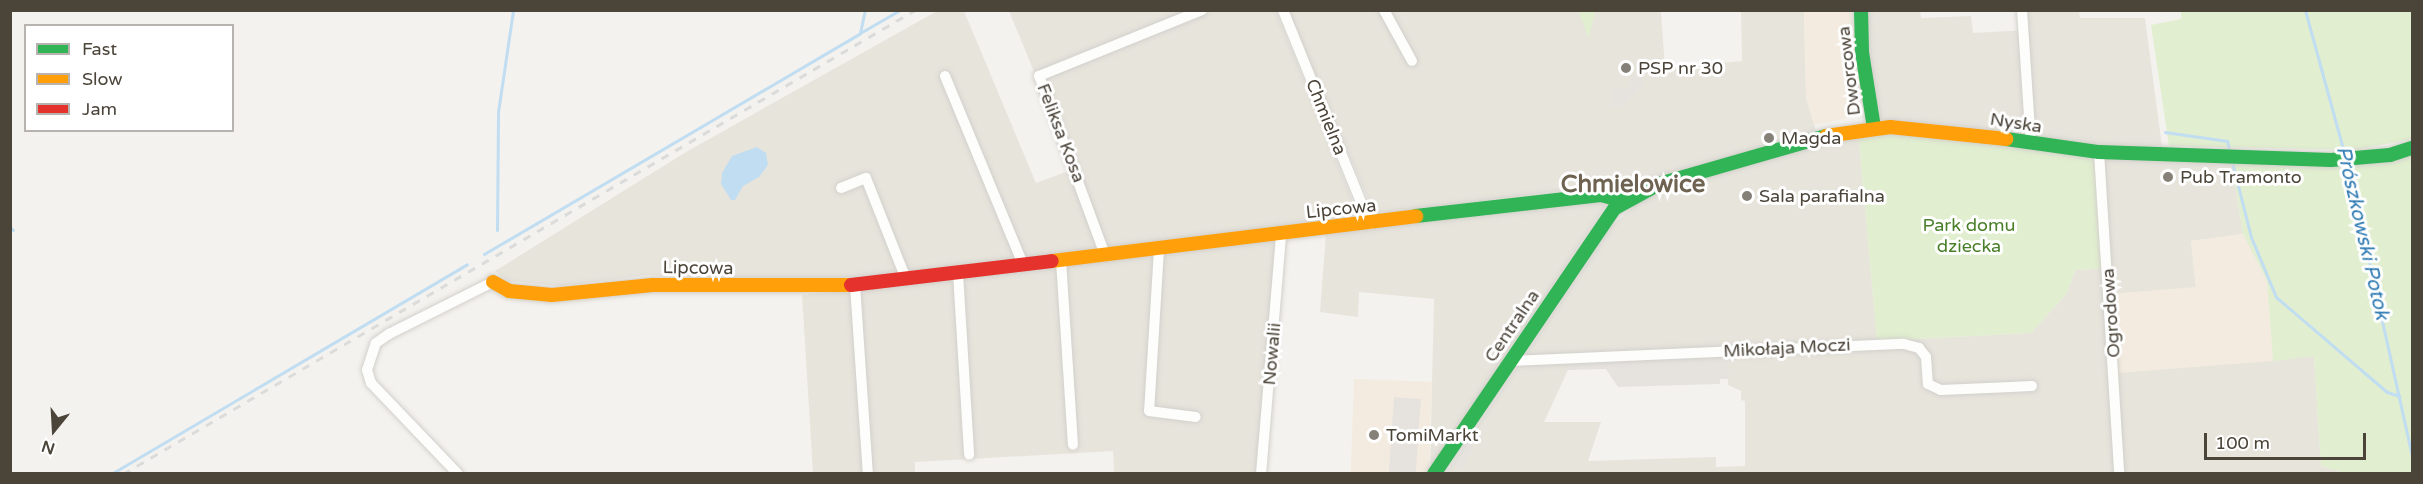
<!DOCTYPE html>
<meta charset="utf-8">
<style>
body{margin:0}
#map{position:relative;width:2423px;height:484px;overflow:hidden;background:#f4f2ee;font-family:"Varela Round",sans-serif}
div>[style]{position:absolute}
.residential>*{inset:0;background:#e7e4dc}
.commercial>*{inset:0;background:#f3ebdf;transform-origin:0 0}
.green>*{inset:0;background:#e1eecf}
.parking>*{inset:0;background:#e6e3df;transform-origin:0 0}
.water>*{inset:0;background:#c0ddf1}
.stream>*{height:3px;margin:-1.5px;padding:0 1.5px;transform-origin:1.5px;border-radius:1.5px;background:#c0ddf1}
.roads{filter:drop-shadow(0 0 2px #d2d0cb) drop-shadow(0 0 2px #d2d0cb)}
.street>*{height:10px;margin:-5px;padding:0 5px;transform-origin:5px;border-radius:5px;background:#fdfdfc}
.fast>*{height:14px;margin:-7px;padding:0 7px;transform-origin:7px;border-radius:7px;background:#30b455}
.slow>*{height:14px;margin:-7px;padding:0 7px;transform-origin:7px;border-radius:7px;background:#ff9f0a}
.jam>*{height:14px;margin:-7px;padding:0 7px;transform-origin:7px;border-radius:7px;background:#e5322d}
.rail>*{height:3px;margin-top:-1.5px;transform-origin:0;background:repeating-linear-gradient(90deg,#dbdbda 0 8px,transparent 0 16px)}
.dots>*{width:16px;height:16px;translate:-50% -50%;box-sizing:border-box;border:3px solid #fff;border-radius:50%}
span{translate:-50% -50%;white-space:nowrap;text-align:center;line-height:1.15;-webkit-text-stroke:6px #fff;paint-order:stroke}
.poi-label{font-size:18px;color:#4b4439}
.left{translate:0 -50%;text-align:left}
.street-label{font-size:18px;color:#4b4439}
.park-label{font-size:18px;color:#4a7f2a}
.water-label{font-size:20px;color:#2e7ab2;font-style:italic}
.district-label{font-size:24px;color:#6e6250;font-weight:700}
.frame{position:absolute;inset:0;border:12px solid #4b4439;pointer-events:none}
.legend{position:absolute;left:24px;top:24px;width:210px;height:108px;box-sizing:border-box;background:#fff;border:2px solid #b7b4b0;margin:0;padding:8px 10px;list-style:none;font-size:18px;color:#4b4439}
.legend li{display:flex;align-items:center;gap:12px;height:30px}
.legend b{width:30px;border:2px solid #b7b4b0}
.north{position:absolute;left:24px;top:400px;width:60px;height:60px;-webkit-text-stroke:4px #fff;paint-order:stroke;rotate:198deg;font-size:16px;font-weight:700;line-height:24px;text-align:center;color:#4b4439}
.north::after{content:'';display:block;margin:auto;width:21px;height:27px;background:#4b4439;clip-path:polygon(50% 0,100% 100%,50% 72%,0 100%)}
.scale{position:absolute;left:2204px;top:433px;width:162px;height:27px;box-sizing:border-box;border:3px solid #4b4439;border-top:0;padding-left:8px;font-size:18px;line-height:21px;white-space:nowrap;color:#4b4439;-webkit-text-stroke:4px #fff;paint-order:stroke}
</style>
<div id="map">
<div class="residential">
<div style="clip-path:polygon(937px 11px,964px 11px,1036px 183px,1074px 169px,1009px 11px,1195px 11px,1061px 68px,1213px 11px,1276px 11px,1359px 216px,896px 274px,789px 281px,648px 275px,562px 286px,508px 281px,495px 271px,686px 152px)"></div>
<div style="clip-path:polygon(evenodd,1287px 11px,1661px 11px,1665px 69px,1742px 61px,1741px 11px,1804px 11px,1806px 97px,1818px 138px,1858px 130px,1877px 341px,2031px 333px,2067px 293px,2075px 270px,2107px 268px,1874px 128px,1861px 11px,1920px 11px,1921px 18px,1971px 16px,1973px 33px,2027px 30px,2027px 11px,2079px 11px,2080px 18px,2145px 18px,2163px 154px,2231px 157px,2243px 234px,2191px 241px,2196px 287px,2115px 373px,2314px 356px,2321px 466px,2345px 473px,1446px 473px,1613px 225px,1658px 184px,1632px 181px,1375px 215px,1287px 11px,1727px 352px,1728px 385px,1741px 391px,1741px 400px,1745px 401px,1745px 466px,1716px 467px,1716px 457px,1588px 461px,1601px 422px,1544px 422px,1568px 370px,1568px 359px,1727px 352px)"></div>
<div style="clip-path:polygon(1599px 200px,1605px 206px,1430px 470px,1434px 299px,1359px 292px,1358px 317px,1320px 312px,1326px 233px)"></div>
<div style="clip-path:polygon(1274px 239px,1282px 255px,1264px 473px,1114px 473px,1113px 451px,915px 462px,915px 473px,813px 473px,802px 295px,903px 286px)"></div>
</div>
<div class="commercial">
<div style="clip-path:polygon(1804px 11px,1852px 11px,1861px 103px,1849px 118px,1814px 125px,1806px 97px)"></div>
<div style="clip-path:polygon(2243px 234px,2267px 280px,2273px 361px,2115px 373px,2110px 294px,2196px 287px,2191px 241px)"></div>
<div style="left:1354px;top:379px;width:78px;height:95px;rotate:2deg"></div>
</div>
<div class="green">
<div style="clip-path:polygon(1578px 11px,1595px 11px,1589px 38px)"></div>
<div style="clip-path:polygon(2181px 11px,2412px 11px,2412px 139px,2355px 150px,2169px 146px,2151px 25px,2181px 19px)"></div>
<div style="clip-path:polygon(1874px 128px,2099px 152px,2108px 268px,2075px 270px,2067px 293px,2031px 333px,1877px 341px,1858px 130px)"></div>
<div style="clip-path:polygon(2412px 148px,2412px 473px,2345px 473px,2321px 466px,2314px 356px,2273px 361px,2267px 281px,2243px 234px,2231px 157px,2331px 160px)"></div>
</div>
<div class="parking">
<div style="clip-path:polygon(1643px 76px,1644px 82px,1624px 105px,1612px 107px,1610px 90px,1631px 87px,1630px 78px)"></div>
<div style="clip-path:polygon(1728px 351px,1729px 379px,1720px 379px,1720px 384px,1618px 387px,1606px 369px,1568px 370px,1568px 358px)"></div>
<div style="left:1394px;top:397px;width:27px;height:76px;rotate:4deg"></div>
<div style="left:1467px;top:442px;width:9px;height:28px;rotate:32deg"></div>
</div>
<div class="water">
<div style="clip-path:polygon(757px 147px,766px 153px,768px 165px,759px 177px,743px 186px,735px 200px,731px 200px,721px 184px,722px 173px,732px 156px)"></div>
</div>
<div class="stream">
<div style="left:2305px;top:10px;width:148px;rotate:74.7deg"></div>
<div style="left:860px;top:33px;width:46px;rotate:-29.9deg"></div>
<div style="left:2165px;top:132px;width:63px;rotate:8.3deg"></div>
<div style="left:2227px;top:141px;width:12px;rotate:76deg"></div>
<div style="left:2232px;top:162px;width:77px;rotate:75.8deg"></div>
<div style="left:2251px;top:237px;width:65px;rotate:67.4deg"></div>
<div style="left:2276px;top:297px;width:146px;rotate:40.6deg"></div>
<div style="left:2387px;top:392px;width:13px;rotate:18deg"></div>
<div style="left:2347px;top:163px;width:301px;rotate:77.5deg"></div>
<div style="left:10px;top:227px;width:4px;rotate:45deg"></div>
<div style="left:497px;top:230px;width:118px;rotate:-89.5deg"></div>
<div style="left:498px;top:112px;width:103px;rotate:-81.6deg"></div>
<div style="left:484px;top:254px;width:436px;rotate:-30.4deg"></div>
<div style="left:860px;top:33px;width:24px;rotate:-78deg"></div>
<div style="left:111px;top:474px;width:413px;rotate:-30.5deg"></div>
<div style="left:2412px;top:474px;width:7px;rotate:-90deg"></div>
</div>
<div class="roads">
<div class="street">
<div style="left:1283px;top:10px;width:231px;rotate:67.9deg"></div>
<div style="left:1384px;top:10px;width:58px;rotate:61.2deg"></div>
<div style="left:2022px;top:10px;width:134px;rotate:86.2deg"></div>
<div style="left:945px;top:76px;width:204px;rotate:67.5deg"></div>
<div style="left:2099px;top:152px;width:323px;rotate:86.4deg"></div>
<div style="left:841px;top:188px;width:27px;rotate:-22deg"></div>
<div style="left:866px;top:178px;width:109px;rotate:68.4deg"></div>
<div style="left:1159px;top:249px;width:162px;rotate:93.5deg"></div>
<div style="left:1149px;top:411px;width:47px;rotate:7.3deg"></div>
<div style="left:1105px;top:255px;width:191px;rotate:-110.2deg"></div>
<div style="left:1039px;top:76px;width:176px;rotate:-22deg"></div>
<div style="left:1061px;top:260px;width:185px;rotate:86.3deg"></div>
<div style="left:958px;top:273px;width:182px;rotate:86.5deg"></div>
<div style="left:855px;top:285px;width:189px;rotate:86.1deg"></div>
<div style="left:1511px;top:361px;width:393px;rotate:-2.5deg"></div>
<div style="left:1904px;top:344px;width:16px;rotate:15deg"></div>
<div style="left:1919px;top:348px;width:11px;rotate:52deg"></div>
<div style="left:1926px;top:357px;width:27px;rotate:86deg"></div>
<div style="left:1928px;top:384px;width:14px;rotate:25deg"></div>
<div style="left:1941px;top:390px;width:91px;rotate:-2.5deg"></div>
<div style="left:458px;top:474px;width:126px;rotate:-133.7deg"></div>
<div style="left:371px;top:383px;width:14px;rotate:-107deg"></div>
<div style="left:367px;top:370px;width:28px;rotate:-72deg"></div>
<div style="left:376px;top:343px;width:16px;rotate:-35deg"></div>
<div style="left:389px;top:334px;width:116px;rotate:-26.6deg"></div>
<div style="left:1261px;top:474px;width:241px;rotate:-85.2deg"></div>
</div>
<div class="fast">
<div style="left:1861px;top:10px;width:42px;rotate:88.6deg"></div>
<div style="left:1862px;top:52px;width:77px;rotate:81deg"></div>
<div style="left:2006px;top:139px;width:94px;rotate:8deg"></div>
<div style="left:2099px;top:152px;width:232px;rotate:2deg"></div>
<div style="left:2331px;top:160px;width:59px;rotate:-4.8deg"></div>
<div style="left:2390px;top:155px;width:23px;rotate:-18deg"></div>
<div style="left:1416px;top:216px;width:186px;rotate:-6.5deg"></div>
<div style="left:1601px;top:195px;width:23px;rotate:15deg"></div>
<div style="left:1434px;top:474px;width:322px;rotate:-55.8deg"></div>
<div style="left:1615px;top:208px;width:50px;rotate:-28.6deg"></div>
<div style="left:1659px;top:184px;width:174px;rotate:-16deg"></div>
</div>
<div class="slow">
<div style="left:1826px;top:136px;width:65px;rotate:-8deg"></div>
<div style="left:1890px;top:127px;width:117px;rotate:5.9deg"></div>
<div style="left:1052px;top:261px;width:367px;rotate:-7deg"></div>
<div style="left:493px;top:282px;width:18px;rotate:29deg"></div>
<div style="left:509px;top:291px;width:43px;rotate:5.3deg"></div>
<div style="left:552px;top:295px;width:101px;rotate:-5.7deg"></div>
<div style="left:653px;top:285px;width:198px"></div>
</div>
<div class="jam">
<div style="left:851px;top:285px;width:202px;rotate:-6.8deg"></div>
</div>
</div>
<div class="rail">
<div style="left:123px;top:474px;width:918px;rotate:-30.36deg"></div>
</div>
<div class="dots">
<div style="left:1626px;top:68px;background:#868178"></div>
<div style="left:1769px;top:138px;background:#868178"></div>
<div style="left:2168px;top:177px;background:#868178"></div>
<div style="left:1747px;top:196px;background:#868178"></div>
<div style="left:1374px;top:435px;background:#868178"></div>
</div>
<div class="poi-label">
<span class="left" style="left:1638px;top:68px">PSP nr 30</span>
<span class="left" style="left:1781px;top:138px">Magda</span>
<span class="left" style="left:2180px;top:177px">Pub Tramonto</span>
<span class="left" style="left:1759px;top:196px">Sala parafialna</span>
<span class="left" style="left:1386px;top:435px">TomiMarkt</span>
</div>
<div class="street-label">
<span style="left:1849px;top:71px;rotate:-97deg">Dworcowa</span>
<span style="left:1326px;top:117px;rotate:68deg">Chmielna</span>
<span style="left:2016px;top:123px;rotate:9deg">Nyska</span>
<span style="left:1061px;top:133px;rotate:69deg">Feliksa Kosa</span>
<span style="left:1341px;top:209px;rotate:-6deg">Lipcowa</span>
<span style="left:698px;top:268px;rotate:1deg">Lipcowa</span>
<span style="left:2111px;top:313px;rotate:-94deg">Ogrodowa</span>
<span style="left:1512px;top:326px;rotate:-56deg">Centralna</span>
<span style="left:1787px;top:348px;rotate:-3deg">Mikołaja Moczi</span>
<span style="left:1272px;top:354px;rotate:-85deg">Nowalii</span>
</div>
<div class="park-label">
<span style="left:1969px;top:236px">Park domu<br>dziecka</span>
</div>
<div class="water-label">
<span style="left:2362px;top:233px;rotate:77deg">Prószkowski Potok</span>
</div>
<div class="district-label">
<span style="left:1633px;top:185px">Chmielowice</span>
</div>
<div class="frame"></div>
<ul class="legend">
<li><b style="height:8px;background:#30b455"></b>Fast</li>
<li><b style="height:8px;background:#ff9f0a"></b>Slow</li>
<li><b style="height:8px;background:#e5322d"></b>Jam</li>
</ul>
<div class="north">N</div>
<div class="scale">100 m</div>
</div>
